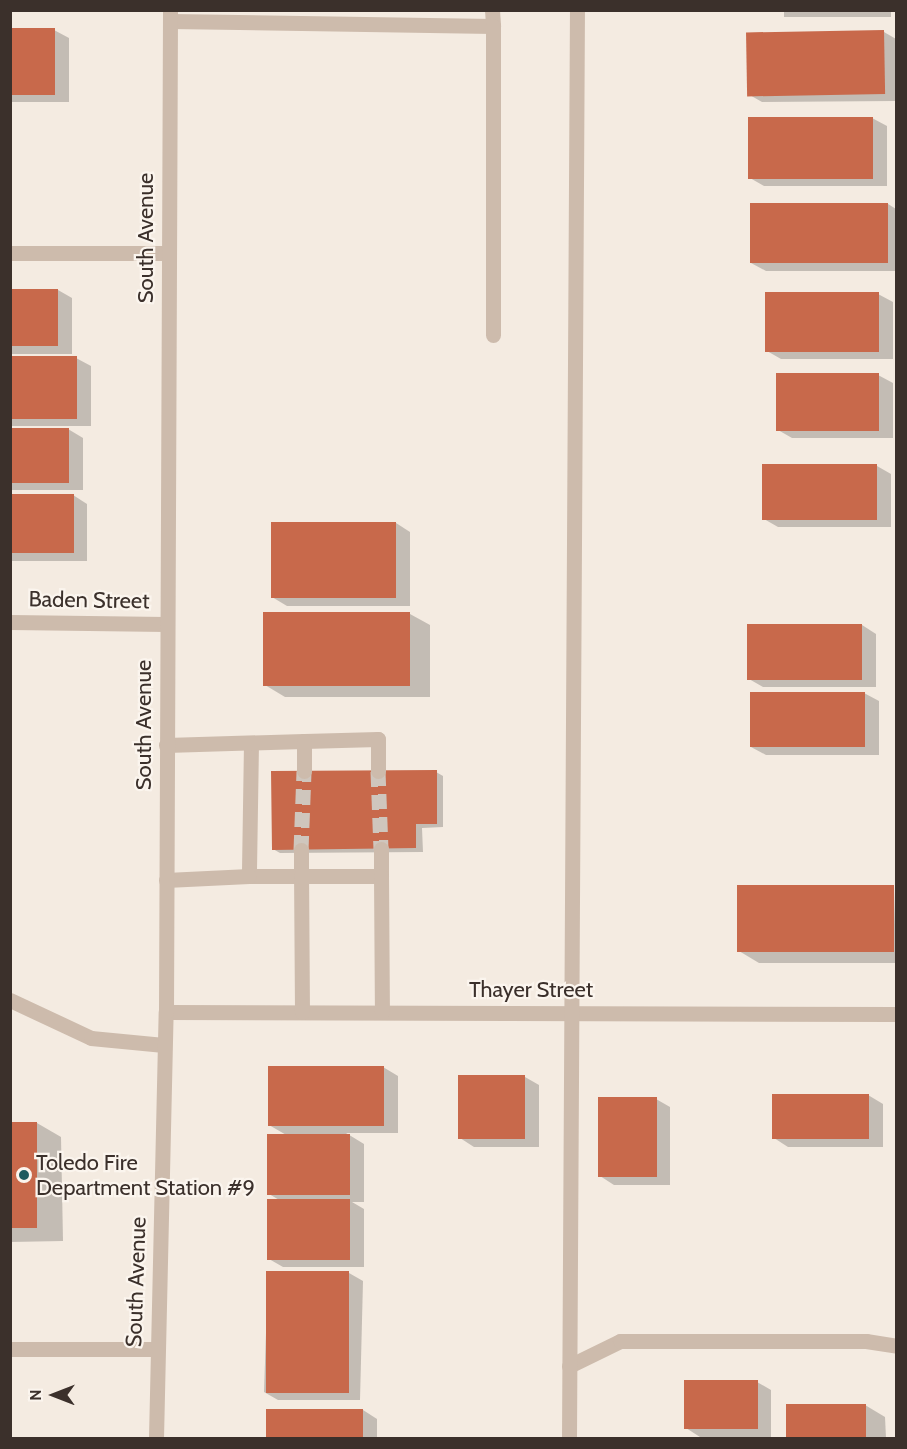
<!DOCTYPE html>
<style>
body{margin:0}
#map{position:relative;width:907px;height:1449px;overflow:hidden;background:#f4ebe1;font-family:Cabin,sans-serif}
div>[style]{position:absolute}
.shadow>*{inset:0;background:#0003;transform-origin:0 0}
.building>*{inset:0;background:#c8694b;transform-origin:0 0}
.minor-tunnel>*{height:15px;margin-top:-7.5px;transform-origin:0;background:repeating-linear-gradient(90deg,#cfc6bd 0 15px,transparent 0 23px)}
.minor>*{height:15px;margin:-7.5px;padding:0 7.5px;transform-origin:7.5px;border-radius:7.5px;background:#cdbbac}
.dots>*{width:16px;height:16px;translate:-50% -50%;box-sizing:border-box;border:3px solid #fbf5ee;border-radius:50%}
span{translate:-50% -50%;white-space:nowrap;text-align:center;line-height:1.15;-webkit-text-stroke:4.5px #fbf5ee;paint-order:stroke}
.street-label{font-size:22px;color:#3b302b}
.poi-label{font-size:22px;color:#3b302b}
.left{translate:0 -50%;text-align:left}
.frame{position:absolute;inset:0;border:12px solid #3b302b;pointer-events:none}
.north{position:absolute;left:24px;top:1365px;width:60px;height:60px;-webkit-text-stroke:4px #fbf5ee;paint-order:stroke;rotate:270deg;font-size:16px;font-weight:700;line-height:24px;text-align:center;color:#3b302b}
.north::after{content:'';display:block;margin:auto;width:21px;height:27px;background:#3b302b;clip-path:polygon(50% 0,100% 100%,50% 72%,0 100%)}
</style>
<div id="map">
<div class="shadow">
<div style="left:784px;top:10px;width:107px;height:7px"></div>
<div style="clip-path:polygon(10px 30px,54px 30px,69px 38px,69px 102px,10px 102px)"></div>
<div style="clip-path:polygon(884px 32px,896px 39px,896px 101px,762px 102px,748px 94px)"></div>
<div style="clip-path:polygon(872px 118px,887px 126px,887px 186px,764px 186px,750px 178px)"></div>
<div style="clip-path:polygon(888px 204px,896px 209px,896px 271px,766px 271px,751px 263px)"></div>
<div style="clip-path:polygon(10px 290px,58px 290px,72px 298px,72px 354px,10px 354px)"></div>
<div style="clip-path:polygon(878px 294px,893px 302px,893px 359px,781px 359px,767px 351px)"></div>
<div style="clip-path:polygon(10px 358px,76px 358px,91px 366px,91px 426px,10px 426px)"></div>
<div style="clip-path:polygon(878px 375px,893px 383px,893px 438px,792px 438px,778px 430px)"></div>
<div style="clip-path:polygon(10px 429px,68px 429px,83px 438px,83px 490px,10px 490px)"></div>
<div style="clip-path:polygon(877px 466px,891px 474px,891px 527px,778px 527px,764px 519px)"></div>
<div style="clip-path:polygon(10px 495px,73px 495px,87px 504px,87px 561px,10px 561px)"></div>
<div style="clip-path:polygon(396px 523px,410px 532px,410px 606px,287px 606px,272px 597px)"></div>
<div style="clip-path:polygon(410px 614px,430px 625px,430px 697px,285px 697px,265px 685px)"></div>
<div style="clip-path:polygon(749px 625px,862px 625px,876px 634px,876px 687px,763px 687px,749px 679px)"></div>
<div style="clip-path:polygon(864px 693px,879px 701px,879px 755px,766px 755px,751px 747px)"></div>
<div style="clip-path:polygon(436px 772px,443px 776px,443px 827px,422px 828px,423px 852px,280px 853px,273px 849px)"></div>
<div style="clip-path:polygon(894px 886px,896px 963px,759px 963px,739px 951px)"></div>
<div style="clip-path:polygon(383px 1067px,398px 1076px,398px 1133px,346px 1133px,364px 1144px,364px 1202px,352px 1202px,364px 1209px,364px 1267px,283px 1267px,269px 1259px,281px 1201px,269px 1194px,288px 1136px,269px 1125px)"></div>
<div style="clip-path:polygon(525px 1077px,539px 1085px,539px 1147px,474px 1147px,460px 1138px)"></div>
<div style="clip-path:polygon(868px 1095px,883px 1104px,883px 1147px,788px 1147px,774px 1138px)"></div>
<div style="clip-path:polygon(656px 1099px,670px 1107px,670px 1185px,614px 1185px,600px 1176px)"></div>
<div style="clip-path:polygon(37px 1123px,61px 1137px,63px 1241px,10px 1242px,10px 1124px)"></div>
<div style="clip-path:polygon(268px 1273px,349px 1273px,363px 1281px,360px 1400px,278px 1400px,264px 1392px)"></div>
<div style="clip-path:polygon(757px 1382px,771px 1390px,771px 1437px,700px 1437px,686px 1428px)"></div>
<div style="clip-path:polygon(788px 1405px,865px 1405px,885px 1417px,886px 1438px,788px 1438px)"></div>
<div style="clip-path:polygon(268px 1410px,363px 1410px,377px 1419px,377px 1438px,268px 1438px)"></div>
</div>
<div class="building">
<div style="left:10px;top:28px;width:45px;height:67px"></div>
<div style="left:884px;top:30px;width:64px;height:138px;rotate:89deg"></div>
<div style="left:748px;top:117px;width:125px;height:62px"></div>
<div style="left:750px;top:203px;width:138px;height:60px"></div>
<div style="left:10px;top:289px;width:48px;height:57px"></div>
<div style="left:765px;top:292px;width:114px;height:60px"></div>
<div style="left:10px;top:356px;width:67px;height:63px"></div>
<div style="left:776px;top:373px;width:103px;height:58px"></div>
<div style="left:10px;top:428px;width:59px;height:55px"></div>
<div style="left:762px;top:464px;width:115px;height:56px"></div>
<div style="left:10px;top:494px;width:64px;height:59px"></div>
<div style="left:271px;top:522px;width:125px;height:76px"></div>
<div style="left:263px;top:612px;width:147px;height:74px"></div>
<div style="left:747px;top:624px;width:115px;height:56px"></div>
<div style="left:750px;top:692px;width:115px;height:55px"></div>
<div style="clip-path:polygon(437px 770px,437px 824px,416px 824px,416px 848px,272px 850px,271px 771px)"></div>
<div style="left:737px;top:885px;width:157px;height:67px"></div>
<div style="left:268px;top:1066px;width:116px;height:60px"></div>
<div style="left:458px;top:1075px;width:67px;height:64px"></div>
<div style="left:772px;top:1094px;width:97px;height:45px"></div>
<div style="left:598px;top:1097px;width:59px;height:80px"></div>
<div style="left:10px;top:1122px;width:27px;height:106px"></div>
<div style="left:267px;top:1134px;width:83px;height:61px"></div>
<div style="left:267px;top:1199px;width:83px;height:61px"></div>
<div style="left:266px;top:1271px;width:83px;height:122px"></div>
<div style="left:684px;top:1380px;width:74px;height:49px"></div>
<div style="left:786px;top:1404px;width:80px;height:34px"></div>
<div style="left:266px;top:1409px;width:97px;height:29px"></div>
</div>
<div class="minor-tunnel">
<div style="left:378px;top:771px;width:78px;rotate:87.8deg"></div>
<div style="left:301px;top:850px;width:79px;rotate:-87.8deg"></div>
</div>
<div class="minor">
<div style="left:492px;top:10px;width:16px;rotate:86deg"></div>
<div style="left:170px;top:21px;width:323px;rotate:0.9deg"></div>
<div style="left:493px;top:26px;width:309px;rotate:90deg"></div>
<div style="left:10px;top:253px;width:158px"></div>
<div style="left:10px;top:622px;width:156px;rotate:0.7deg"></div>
<div style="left:304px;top:741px;width:74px;rotate:-1.5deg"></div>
<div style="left:378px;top:739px;width:32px;rotate:90deg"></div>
<div style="left:251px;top:743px;width:133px;rotate:90.9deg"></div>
<div style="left:249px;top:876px;width:52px"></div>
<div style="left:301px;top:876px;width:26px;rotate:-90deg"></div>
<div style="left:166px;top:745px;width:138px;rotate:-1.7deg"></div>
<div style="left:304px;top:741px;width:30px;rotate:90deg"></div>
<div style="left:381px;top:849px;width:27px;rotate:90deg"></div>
<div style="left:166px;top:880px;width:83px;rotate:-2.8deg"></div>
<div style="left:10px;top:1000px;width:89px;rotate:25.1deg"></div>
<div style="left:91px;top:1038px;width:73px;rotate:5.5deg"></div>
<div style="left:166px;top:1012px;width:730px;rotate:0.16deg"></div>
<div style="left:302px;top:1012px;width:136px;rotate:-90.4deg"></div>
<div style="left:301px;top:876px;width:80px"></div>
<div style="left:381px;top:876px;width:136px;rotate:89.6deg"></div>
<div style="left:10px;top:1349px;width:147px"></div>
<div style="left:569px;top:1366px;width:57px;rotate:-26.1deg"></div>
<div style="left:620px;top:1341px;width:246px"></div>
<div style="left:866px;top:1341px;width:30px;rotate:9deg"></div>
<div style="left:156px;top:1438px;width:426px;rotate:-88.7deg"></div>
<div style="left:166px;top:1012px;width:1002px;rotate:-89.77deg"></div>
<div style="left:569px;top:1438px;width:1428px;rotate:-89.68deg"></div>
</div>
<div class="dots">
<div style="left:24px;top:1175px;background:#1f5a5e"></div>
</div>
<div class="street-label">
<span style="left:146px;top:238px;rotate:-90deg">South Avenue</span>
<span style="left:89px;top:600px;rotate:1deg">Baden Street</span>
<span style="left:144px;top:725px;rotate:-90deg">South Avenue</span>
<span style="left:531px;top:990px">Thayer Street</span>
<span style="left:136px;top:1282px;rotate:-88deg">South Avenue</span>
</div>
<div class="poi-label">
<span class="left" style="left:36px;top:1175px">Toledo Fire<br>Department Station #9</span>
</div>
<div class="frame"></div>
<div class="north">N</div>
</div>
